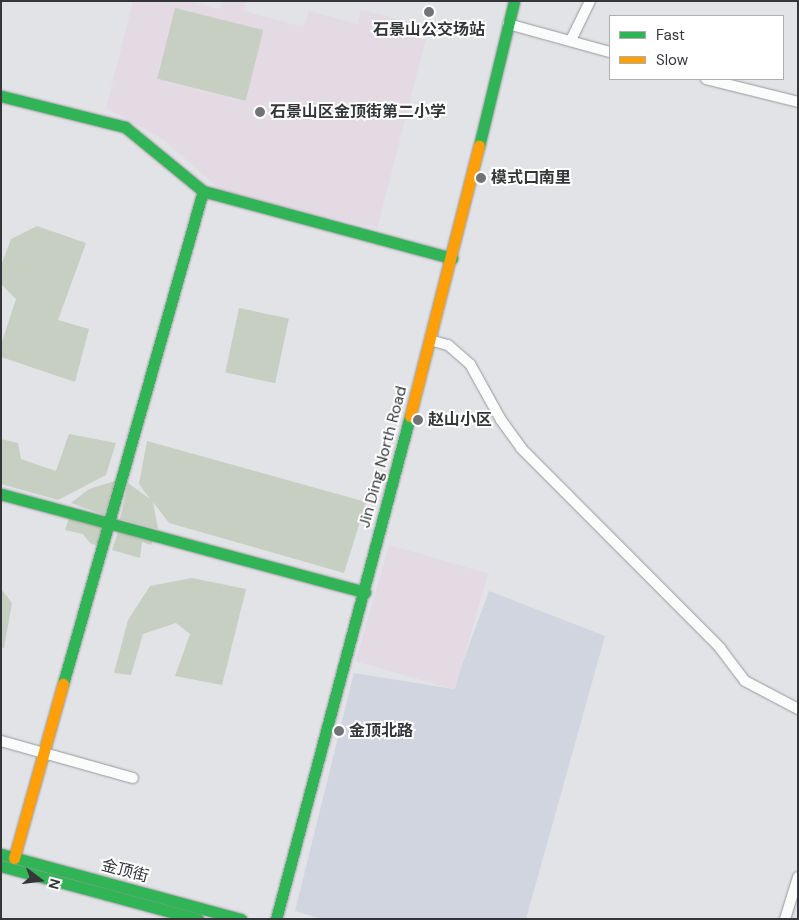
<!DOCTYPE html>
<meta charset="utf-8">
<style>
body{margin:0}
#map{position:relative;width:799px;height:920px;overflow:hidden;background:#e1e3e7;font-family:"DM Sans","Noto Sans SC",sans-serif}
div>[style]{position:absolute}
.built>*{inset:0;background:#d1d5df}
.education>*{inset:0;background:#e4dae3;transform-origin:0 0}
.green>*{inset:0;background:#c7cfc2;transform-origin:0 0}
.roads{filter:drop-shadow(0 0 1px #98999c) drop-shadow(0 0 1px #98999c)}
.street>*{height:10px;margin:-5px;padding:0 5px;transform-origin:5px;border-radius:5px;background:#fafbfb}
.fast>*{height:11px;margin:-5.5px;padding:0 5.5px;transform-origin:5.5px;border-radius:5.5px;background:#30b455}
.slow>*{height:11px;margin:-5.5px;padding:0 5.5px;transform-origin:5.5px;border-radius:5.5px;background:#ff9f0a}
.dots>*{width:14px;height:14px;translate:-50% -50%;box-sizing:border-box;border:2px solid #fff;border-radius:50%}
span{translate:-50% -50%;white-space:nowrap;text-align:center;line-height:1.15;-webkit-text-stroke:4px #fff;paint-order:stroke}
.poi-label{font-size:16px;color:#353639;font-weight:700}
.left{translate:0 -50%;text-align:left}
.street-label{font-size:16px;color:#353639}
.frame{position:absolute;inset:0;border:2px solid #353639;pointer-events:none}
.legend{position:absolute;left:609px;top:15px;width:175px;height:65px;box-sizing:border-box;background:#fff;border:1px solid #aeafb0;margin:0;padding:6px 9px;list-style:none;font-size:15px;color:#353639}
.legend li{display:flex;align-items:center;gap:10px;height:25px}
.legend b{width:25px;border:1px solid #aeafb0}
.north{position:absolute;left:15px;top:855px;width:50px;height:50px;-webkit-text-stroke:4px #fff;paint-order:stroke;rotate:105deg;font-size:14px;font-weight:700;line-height:20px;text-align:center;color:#353639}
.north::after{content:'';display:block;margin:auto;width:18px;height:22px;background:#353639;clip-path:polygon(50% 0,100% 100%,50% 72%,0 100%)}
</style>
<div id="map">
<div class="built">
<div style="clip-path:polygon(489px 591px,605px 636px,526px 919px,321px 919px,295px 911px,354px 673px,453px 689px)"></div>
</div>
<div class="education">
<div style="clip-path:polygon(133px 1px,188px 1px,220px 9px,223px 1px,246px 1px,244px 11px,303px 27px,309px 11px,357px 24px,361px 10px,429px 27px,377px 229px,221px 190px,161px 138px,106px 108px)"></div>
<div style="left:389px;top:545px;width:103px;height:121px;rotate:16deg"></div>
</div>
<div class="green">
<div style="left:175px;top:8px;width:91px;height:73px;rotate:14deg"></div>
<div style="clip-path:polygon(37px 226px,86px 243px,58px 320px,89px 329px,75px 382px,1px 357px,1px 345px,16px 299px,1px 284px,1px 266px,11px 239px)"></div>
<div style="left:239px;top:308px;width:51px;height:66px;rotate:12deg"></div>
<div style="clip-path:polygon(69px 434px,116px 443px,106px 475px,58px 500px,1px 484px,1px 439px,18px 443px,21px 459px,56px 471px)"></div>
<div style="clip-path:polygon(147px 441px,366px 502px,344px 573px,169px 523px,153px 502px,158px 529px,120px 519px,128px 483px,150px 499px,139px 484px)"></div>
<div style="clip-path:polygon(115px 481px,104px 515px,71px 503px,89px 489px)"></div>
<div style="clip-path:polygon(69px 518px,103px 527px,101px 547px,90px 543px,83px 534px,65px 530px)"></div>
<div style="clip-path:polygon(118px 532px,153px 541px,151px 545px,142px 542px,140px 558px,112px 550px)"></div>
<div style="clip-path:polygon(192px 578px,246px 589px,222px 685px,175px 676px,190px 634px,176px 623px,143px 634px,131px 675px,114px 673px,128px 620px,150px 586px)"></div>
<div style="clip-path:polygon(1px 589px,12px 603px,4px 648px,1px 647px)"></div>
</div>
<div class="roads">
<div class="street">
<div style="left:508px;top:24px;width:106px;rotate:15.4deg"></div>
<div style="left:571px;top:40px;width:43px;rotate:-64deg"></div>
<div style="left:706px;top:79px;width:95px;rotate:14deg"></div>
<div style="left:430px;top:340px;width:19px;rotate:16deg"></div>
<div style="left:448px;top:345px;width:29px;rotate:41deg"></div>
<div style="left:470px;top:364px;width:64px;rotate:61deg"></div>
<div style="left:501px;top:420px;width:34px;rotate:54deg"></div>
<div style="left:521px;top:448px;width:282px;rotate:45.1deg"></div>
<div style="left:720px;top:648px;width:41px;rotate:52.9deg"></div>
<div style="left:745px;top:681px;width:60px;rotate:27.8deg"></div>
<div style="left:1px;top:741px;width:137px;rotate:15.7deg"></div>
<div style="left:785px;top:919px;width:44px;rotate:-72.8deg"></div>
</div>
<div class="fast">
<div style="left:1px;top:96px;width:128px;rotate:14deg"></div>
<div style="left:125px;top:127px;width:101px;rotate:39.4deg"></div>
<div style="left:203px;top:191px;width:258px;rotate:15.1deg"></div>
<div style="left:479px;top:146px;width:149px;rotate:-76.4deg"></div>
<div style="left:1px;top:494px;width:377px;rotate:15.1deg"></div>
<div style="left:63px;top:684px;width:512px;rotate:-74.15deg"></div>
<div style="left:1px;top:854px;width:249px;rotate:15.2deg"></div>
<div style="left:1px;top:866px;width:204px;rotate:15.1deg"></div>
<div style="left:276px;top:919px;width:521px;rotate:-75.08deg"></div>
</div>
<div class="slow">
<div style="left:410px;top:416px;width:279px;rotate:-75.7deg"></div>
<div style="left:14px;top:858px;width:181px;rotate:-74.3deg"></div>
</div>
</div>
<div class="dots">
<div style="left:429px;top:12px;background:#717376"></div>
<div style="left:260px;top:112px;background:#717376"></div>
<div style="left:481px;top:178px;background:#717376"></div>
<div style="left:418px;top:420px;background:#717376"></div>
<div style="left:339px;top:731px;background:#717376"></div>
</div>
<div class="poi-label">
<span style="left:429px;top:30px">石景山公交场站</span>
<span class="left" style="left:270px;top:112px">石景山区金顶街第二小学</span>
<span class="left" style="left:491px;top:178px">模式口南里</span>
<span class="left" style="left:428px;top:420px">赵山小区</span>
<span class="left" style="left:349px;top:731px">金顶北路</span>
</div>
<div class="street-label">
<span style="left:383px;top:457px;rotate:-75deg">Jin Ding North Road</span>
<span style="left:125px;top:871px;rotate:15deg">金顶街</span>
</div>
<div class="frame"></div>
<ul class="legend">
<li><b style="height:6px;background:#30b455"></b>Fast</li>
<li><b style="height:6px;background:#ff9f0a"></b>Slow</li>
</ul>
<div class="north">N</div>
</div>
